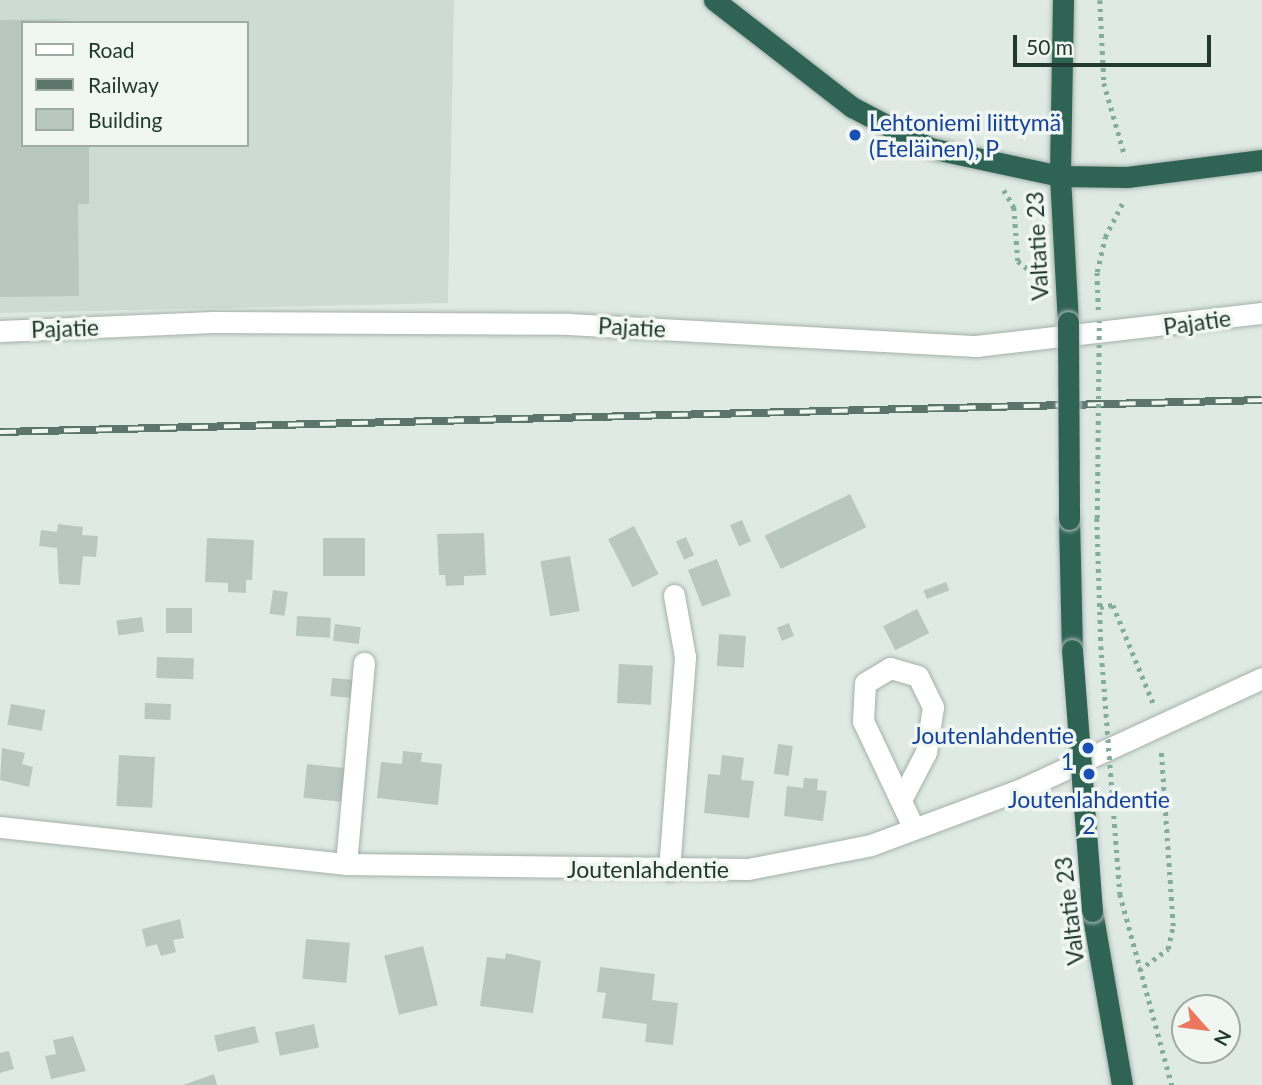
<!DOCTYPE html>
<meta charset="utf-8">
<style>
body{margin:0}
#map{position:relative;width:1262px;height:1085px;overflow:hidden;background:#e0eae5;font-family:Lato,sans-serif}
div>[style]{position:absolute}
.built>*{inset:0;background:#cedad4}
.building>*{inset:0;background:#b9c7c1;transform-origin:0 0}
.path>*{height:4.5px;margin-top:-2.25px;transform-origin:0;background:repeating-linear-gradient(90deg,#82ac9c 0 3.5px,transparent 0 8.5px)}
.roads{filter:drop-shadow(0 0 2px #a3b1ab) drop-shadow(0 0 2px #a3b1ab)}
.street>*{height:21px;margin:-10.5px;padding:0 10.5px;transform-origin:10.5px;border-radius:10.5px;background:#fff}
.secondary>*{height:21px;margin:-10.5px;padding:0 10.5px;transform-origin:10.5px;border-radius:10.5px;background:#fff}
.highway>*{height:21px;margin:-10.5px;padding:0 10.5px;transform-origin:10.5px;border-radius:10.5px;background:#2f6455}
.rail>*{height:8px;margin-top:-4px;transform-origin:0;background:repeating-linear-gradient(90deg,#f0f7f3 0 16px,#5c756c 0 32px);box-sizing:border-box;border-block:2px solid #5c756c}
.path-bridge>*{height:4.5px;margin-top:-2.25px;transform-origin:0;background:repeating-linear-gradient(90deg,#82ac9c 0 3.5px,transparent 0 8.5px)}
.bridges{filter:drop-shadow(0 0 2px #bdc4c1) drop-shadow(0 0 2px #bdc4c1)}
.highway-bridge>*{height:21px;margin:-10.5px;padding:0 10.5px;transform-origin:10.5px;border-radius:10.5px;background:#2f6455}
.dots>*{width:19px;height:19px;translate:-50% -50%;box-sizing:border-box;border:4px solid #f0f7f3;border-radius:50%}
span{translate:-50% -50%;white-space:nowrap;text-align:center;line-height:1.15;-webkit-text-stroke:7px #f0f7f3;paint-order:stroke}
.transit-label{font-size:23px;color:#164399}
.left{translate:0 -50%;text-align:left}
.right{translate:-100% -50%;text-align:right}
.street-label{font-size:23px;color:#223931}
.legend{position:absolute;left:21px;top:21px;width:228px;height:126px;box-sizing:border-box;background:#f0f7f3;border:2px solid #9eaba5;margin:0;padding:9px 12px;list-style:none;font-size:21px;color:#223931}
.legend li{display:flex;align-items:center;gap:14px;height:35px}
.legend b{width:35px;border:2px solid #9eaba5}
.north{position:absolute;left:1171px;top:994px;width:70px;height:70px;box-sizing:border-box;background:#f0f7f3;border:2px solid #9eaba5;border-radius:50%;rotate:118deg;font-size:19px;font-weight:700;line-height:28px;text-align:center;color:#223931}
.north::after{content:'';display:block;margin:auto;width:24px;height:32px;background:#ea775e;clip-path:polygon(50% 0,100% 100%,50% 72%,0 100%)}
.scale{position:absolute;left:1013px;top:35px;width:198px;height:32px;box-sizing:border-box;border:4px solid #223931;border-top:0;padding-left:9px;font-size:21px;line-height:24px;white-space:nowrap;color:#223931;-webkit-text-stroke:5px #f0f7f3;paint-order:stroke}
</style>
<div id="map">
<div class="built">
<div style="clip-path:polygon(evenodd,0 0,454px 0,448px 303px,0 313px,0 0,23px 23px,247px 23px,247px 145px,23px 145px,23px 23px)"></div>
</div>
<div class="building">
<div style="clip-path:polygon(75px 19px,23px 23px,23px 145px,89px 145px,89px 204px,78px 204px,79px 296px,0 297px,0 20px)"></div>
<div style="left:850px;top:494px;width:37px;height:95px;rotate:64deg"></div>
<div style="left:742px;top:520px;width:23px;height:13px;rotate:67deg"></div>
<div style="clip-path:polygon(58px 524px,83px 527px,82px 535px,98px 536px,96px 557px,83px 556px,80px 585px,59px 584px,57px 548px,39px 546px,41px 530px,57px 532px)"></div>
<div style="left:634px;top:526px;width:54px;height:29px;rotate:63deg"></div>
<div style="clip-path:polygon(484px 533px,486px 575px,464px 576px,464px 585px,446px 586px,445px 575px,439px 575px,437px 534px)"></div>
<div style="left:686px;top:537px;width:20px;height:11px;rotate:66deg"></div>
<div style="clip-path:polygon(207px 538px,254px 540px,252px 580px,246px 580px,246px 593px,228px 592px,228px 583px,205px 582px)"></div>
<div style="left:323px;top:538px;width:42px;height:38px"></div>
<div style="left:570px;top:556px;width:56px;height:30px;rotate:80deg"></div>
<div style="left:717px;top:559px;width:39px;height:31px;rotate:69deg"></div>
<div style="left:946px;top:582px;width:9px;height:24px;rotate:69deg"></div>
<div style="left:273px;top:590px;width:15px;height:24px;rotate:8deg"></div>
<div style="left:166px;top:608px;width:26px;height:25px"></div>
<div style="left:917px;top:609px;width:27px;height:38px;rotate:63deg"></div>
<div style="left:297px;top:616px;width:34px;height:20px;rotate:3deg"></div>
<div style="left:142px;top:617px;width:15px;height:26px;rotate:82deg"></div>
<div style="left:789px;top:623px;width:14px;height:13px;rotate:69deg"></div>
<div style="left:335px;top:624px;width:26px;height:17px;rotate:7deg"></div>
<div style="left:719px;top:634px;width:27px;height:32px;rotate:4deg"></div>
<div style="left:157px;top:657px;width:37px;height:21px;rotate:2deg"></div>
<div style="left:619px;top:664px;width:34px;height:39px;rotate:3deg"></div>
<div style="left:332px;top:678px;width:23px;height:18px;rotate:5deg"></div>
<div style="left:145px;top:703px;width:26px;height:16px;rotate:2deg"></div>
<div style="left:11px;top:704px;width:35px;height:21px;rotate:10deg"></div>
<div style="left:778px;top:744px;width:15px;height:30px;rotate:8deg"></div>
<div style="clip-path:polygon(2px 748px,25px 753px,22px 764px,33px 767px,29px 787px,0 780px)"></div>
<div style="clip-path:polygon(403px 751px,422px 753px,421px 762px,442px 764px,438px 805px,377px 798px,381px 762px,402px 764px)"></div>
<div style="left:119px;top:755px;width:36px;height:51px;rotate:3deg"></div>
<div style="clip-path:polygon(722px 755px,744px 758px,741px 780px,754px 781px,749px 818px,704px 813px,708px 774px,720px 775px)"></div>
<div style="left:307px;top:764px;width:40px;height:34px;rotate:6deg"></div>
<div style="clip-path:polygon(804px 778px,818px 779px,817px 790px,827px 791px,823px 821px,784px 816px,787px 786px,803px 788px)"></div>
<div style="clip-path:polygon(180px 919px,184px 938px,173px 940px,176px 952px,161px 956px,157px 944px,146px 947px,142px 929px)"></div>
<div style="left:306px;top:939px;width:44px;height:40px;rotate:5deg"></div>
<div style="left:423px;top:946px;width:61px;height:40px;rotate:76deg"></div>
<div style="clip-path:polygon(506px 953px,541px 961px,533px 1013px,480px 1006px,487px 957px,505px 959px)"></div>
<div style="clip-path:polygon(600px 967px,655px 974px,652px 1000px,678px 1003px,673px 1045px,645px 1042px,647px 1024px,602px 1018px,606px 993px,597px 992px)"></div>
<div style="left:314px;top:1024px;width:24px;height:40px;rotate:78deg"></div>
<div style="left:255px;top:1026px;width:17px;height:42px;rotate:77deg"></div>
<div style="clip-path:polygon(73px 1036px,86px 1071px,51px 1079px,45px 1056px,56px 1054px,53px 1040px)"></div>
<div style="clip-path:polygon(9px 1051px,14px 1069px,0 1073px,0 1053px)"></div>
<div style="clip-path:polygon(214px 1074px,217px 1085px,183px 1085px)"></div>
</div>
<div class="path">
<div style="left:1100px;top:0;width:83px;rotate:87.2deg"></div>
<div style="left:1104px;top:83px;width:76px;rotate:74deg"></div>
<div style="left:1004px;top:190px;width:20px;rotate:60deg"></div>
<div style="left:1014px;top:207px;width:54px;rotate:85.8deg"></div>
<div style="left:1018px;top:261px;width:14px;rotate:39deg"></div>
<div style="left:1029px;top:270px;width:14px"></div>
<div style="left:1098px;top:310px;width:38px;rotate:-92deg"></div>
<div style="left:1097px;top:272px;width:36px;rotate:-77deg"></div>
<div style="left:1105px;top:237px;width:42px;rotate:-62.8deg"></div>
<div style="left:1097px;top:518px;width:128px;rotate:88.2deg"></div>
<div style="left:1100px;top:607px;width:13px;rotate:-9deg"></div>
<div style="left:1113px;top:605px;width:108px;rotate:67.7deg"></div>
<div style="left:1120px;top:894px;width:198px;rotate:74.8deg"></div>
<div style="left:1139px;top:970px;width:36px;rotate:-36deg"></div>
<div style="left:1168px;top:949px;width:24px;rotate:-78deg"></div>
<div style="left:1173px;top:926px;width:178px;rotate:-93.9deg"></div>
</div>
<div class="roads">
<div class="street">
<div style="left:0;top:331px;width:213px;rotate:-2.4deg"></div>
<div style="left:213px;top:322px;width:355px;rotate:0.3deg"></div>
<div style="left:568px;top:324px;width:409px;rotate:3.1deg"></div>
<div style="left:976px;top:346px;width:288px;rotate:-6.6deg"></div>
<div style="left:902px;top:798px;width:52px;rotate:-62.4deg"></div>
<div style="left:926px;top:752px;width:46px;rotate:-81.2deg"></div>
<div style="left:933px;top:707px;width:34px;rotate:-116deg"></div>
<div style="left:918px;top:676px;width:29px;rotate:-164deg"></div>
<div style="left:890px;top:668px;width:29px;rotate:149deg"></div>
<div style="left:865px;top:683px;width:38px;rotate:93deg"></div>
<div style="left:863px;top:721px;width:119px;rotate:64.7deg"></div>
<div style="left:346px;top:864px;width:202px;rotate:-84.9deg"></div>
<div style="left:669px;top:870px;width:214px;rotate:-85.7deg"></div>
<div style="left:685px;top:657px;width:63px;rotate:-100.1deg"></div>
</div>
<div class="secondary">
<div style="left:0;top:827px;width:348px;rotate:6.1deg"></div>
<div style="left:346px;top:864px;width:402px;rotate:0.7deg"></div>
<div style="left:748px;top:869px;width:125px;rotate:-11deg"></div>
<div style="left:871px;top:845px;width:163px;rotate:-20.4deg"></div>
<div style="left:1024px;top:788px;width:262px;rotate:-24.8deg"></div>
</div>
<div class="highway">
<div style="left:714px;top:0;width:175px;rotate:37.8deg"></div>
<div style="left:852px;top:107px;width:88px;rotate:27.7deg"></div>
<div style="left:930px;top:148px;width:133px;rotate:12.2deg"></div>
<div style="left:1060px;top:176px;width:67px;rotate:0.9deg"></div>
<div style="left:1127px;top:177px;width:136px;rotate:-7.2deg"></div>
<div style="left:1063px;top:0;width:176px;rotate:91deg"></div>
<div style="left:1060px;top:176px;width:146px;rotate:86.9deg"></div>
<div style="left:1069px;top:519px;width:131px;rotate:88.7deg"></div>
<div style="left:1092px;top:911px;width:177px;rotate:80.2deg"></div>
</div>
</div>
<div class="rail">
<div style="left:0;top:432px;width:1262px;rotate:-1.45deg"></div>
</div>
<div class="path-bridge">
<div style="left:1097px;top:518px;width:197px;rotate:-89.4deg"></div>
<div style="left:1101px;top:646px;width:249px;rotate:85.6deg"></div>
</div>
<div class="bridges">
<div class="highway-bridge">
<div style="left:1068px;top:322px;width:197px;rotate:89.7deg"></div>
<div style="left:1072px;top:650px;width:262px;rotate:85.6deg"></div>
</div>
</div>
<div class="dots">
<div style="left:855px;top:135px;background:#1a4fb4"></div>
<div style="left:1088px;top:748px;background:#1a4fb4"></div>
<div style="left:1089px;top:774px;background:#1a4fb4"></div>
</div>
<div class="transit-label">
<span class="left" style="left:869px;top:135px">Lehtoniemi liittymä<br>(Eteläinen), P</span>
<span class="right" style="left:1074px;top:748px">Joutenlahdentie<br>1</span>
<span style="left:1089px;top:812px">Joutenlahdentie<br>2</span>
</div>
<div class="street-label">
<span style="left:1037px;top:246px;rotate:-93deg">Valtatie 23</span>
<span style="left:1197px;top:322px;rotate:-8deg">Pajatie</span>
<span style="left:632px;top:327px;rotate:3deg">Pajatie</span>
<span style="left:65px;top:328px;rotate:-2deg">Pajatie</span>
<span style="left:648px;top:869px">Joutenlahdentie</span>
<span style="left:1069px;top:911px;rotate:-97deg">Valtatie 23</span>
</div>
<ul class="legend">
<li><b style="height:9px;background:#fff"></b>Road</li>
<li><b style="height:9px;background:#5c756c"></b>Railway</li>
<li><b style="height:19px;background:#b9c7c1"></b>Building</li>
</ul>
<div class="north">N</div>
<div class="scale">50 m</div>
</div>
